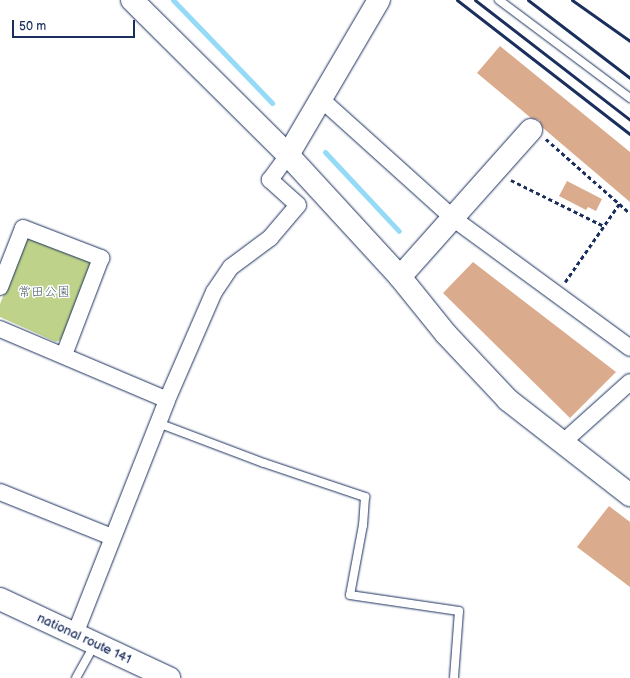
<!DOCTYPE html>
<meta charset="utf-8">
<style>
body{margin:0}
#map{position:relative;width:630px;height:678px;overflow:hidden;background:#fff;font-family:"Balsamiq Sans","Klee One",sans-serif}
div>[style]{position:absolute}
.green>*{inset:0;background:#bed389}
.stream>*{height:5px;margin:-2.5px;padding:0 2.5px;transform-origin:2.5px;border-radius:2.5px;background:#95dbf7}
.building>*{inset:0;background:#dbab8d}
.path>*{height:2.5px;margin-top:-1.25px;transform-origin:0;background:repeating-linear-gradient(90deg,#1b2f5e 0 4px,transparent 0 7px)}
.roads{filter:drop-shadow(0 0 1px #1b2f5e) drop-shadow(0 0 1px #1b2f5e)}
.lane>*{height:8px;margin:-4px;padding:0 4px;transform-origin:4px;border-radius:4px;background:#fff}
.street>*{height:16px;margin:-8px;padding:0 8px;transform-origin:8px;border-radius:8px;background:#fff}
.secondary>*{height:22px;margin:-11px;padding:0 11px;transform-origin:11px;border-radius:11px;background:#fff}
.highway>*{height:22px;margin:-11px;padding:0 11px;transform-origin:11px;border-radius:11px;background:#fff}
.rail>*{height:3px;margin:-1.5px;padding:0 1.5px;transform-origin:1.5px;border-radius:1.5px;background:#1b2f5e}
span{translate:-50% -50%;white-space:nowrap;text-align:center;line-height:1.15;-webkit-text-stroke:3px #fff;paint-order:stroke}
.park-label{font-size:13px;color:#4c606b}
.street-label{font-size:13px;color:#1b2f5e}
.scale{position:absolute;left:12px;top:20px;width:123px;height:18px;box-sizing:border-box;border:2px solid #1b2f5e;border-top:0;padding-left:5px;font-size:12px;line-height:14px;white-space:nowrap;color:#1b2f5e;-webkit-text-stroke:3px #fff;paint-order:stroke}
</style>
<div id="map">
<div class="green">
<div style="clip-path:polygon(32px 237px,89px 260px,92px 268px,64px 338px,56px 342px,0 317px,0 304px,26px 239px)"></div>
</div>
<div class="stream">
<div style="left:173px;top:0;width:143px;rotate:46.1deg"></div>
<div style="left:325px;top:152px;width:108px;rotate:46.9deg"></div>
</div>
<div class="building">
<div style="clip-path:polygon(500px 46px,630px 152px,630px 202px,543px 128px,539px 120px,531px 118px,477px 73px)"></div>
<div style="clip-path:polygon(567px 181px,602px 199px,596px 211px,588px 207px,586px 210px,559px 196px)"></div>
<div style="clip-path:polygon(473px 262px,616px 372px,570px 418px,443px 293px)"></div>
<div style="clip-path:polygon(609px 506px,630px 522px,630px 587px,577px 547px)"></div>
</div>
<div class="path">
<div style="left:546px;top:139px;width:112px;rotate:41.4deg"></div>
<div style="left:511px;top:180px;width:104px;rotate:26.3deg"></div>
<div style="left:565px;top:282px;width:95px;rotate:-55.3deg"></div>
</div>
<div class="roads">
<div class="lane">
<div style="left:499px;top:0;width:164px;rotate:36.8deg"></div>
<div style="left:158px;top:423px;width:113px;rotate:20.7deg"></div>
<div style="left:264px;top:463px;width:107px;rotate:18.6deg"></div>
<div style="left:365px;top:497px;width:28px;rotate:94deg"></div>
<div style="left:363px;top:525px;width:71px;rotate:100.5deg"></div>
<div style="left:350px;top:595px;width:110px;rotate:8.4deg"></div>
<div style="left:459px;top:611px;width:67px;rotate:94.3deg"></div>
<div style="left:76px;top:678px;width:39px;rotate:-61deg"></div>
</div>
<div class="street">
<div style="left:322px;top:100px;width:178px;rotate:42deg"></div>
<div style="left:454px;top:219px;width:218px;rotate:36.2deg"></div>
<div style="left:0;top:287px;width:63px;rotate:-68.7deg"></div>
<div style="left:23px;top:228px;width:84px;rotate:21deg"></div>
<div style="left:101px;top:258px;width:104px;rotate:110.9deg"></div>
<div style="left:0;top:329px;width:181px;rotate:23deg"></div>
<div style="left:562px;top:443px;width:91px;rotate:-41.9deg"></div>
<div style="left:0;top:492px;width:121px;rotate:21.9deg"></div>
<div style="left:75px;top:634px;width:251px;rotate:-68.5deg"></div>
<div style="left:167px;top:400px;width:118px;rotate:-66.5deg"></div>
<div style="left:214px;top:292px;width:30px;rotate:-56deg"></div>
<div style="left:231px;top:267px;width:49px;rotate:-36.6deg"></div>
<div style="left:270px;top:238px;width:43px;rotate:-49.7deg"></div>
<div style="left:298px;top:205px;width:38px;rotate:-138deg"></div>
<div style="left:270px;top:180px;width:31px;rotate:-54deg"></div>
</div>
<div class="secondary">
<div style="left:132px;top:0;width:220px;rotate:44.8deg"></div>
<div style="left:288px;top:155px;width:166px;rotate:47.4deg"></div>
<div style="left:400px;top:277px;width:73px;rotate:51.1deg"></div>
<div style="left:446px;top:334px;width:91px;rotate:46.8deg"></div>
<div style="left:508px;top:400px;width:155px;rotate:37.9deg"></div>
<div style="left:288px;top:155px;width:180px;rotate:-59.6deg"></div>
<div style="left:400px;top:277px;width:197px;rotate:-48.3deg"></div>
</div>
<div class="highway">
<div style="left:0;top:599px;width:187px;rotate:25.1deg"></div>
</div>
</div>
<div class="rail">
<div style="left:457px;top:0;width:219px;rotate:37.8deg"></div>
<div style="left:475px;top:0;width:196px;rotate:37.7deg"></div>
<div style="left:528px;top:0;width:128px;rotate:37.4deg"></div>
<div style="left:572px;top:0;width:71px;rotate:35.3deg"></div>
</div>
<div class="park-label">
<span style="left:44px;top:292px">常田公園</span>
</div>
<div class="street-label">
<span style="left:84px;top:639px;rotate:25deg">national route 141</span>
</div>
<div class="scale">50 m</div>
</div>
